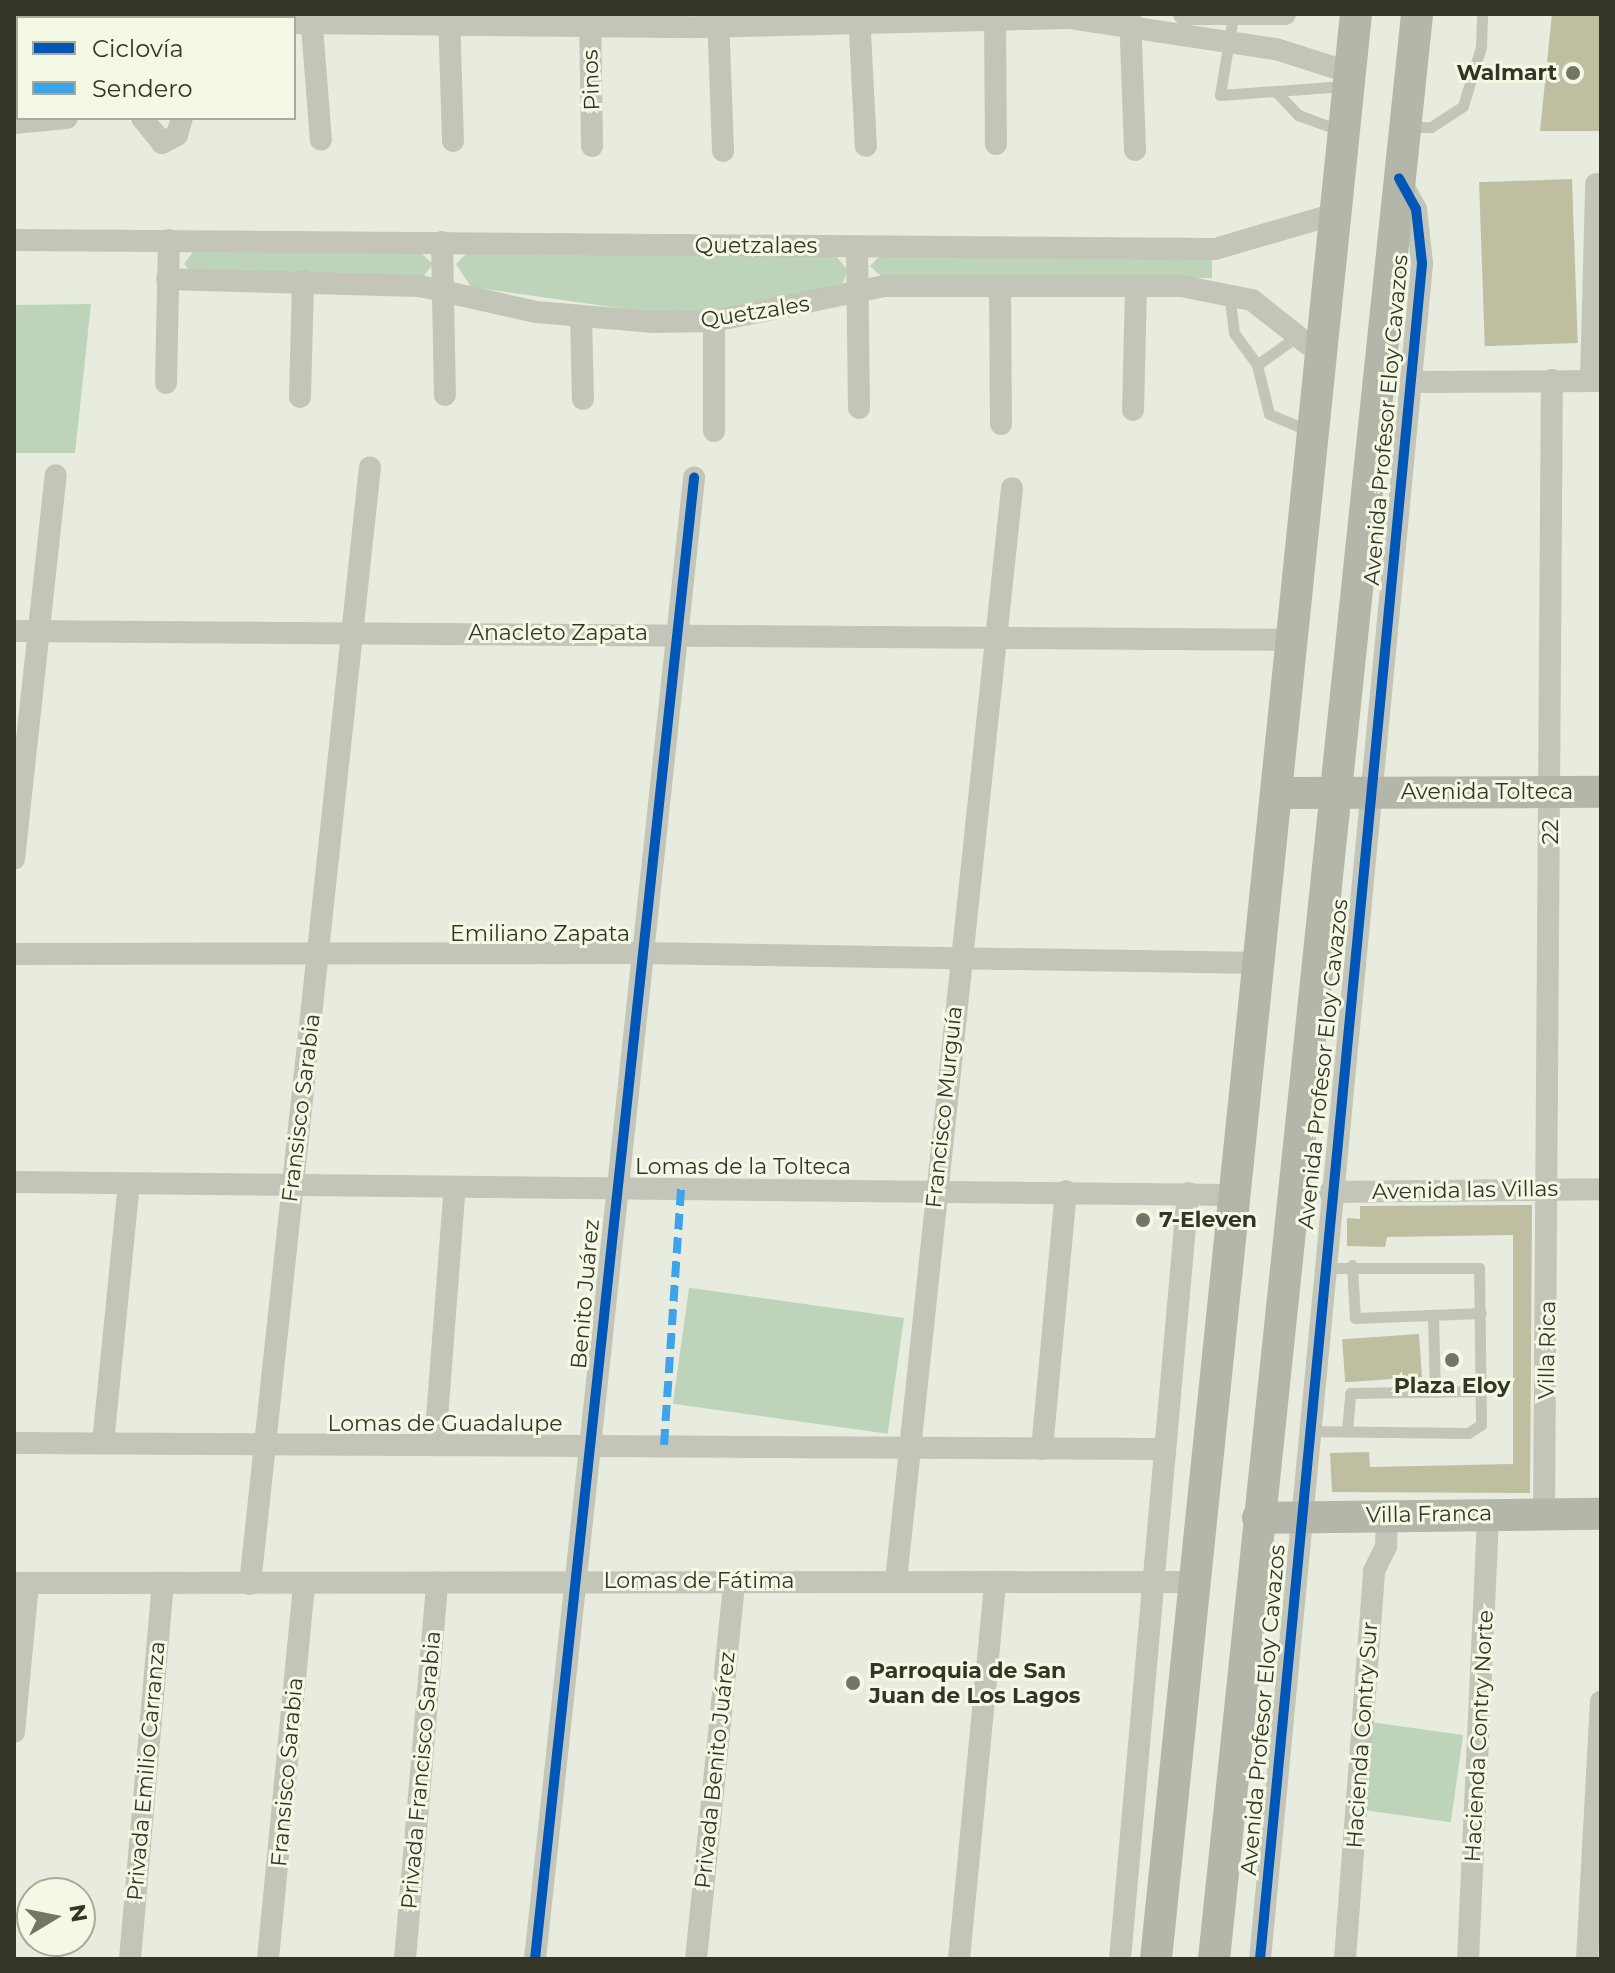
<!DOCTYPE html>
<meta charset="utf-8">
<style>
body{margin:0}
#map{position:relative;width:1615px;height:1973px;overflow:hidden;background:#e8ecdf;font-family:Montserrat,sans-serif}
div>[style]{position:absolute}
.green>*{inset:0;background:#bdd4ba;transform-origin:0 0}
.building>*{inset:0;background:#bebea1;transform-origin:0 0}
.lane>*{height:11px;margin:-5.5px;padding:0 5.5px;transform-origin:5.5px;border-radius:5.5px;background:#c3c5b8}
.street>*{height:22px;margin:-11px;padding:0 11px;transform-origin:11px;border-radius:11px;background:#c3c5b8}
.secondary>*{height:32px;margin:-16px;padding:0 16px;transform-origin:16px;border-radius:16px;background:#b3b6a9}
.quiet>*{height:8px;margin-top:-4px;transform-origin:0;background:repeating-linear-gradient(90deg,#3ea3eb 0 16px,transparent 0 24px)}
.cycleway>*{height:10px;margin:-5px;padding:0 5px;transform-origin:5px;border-radius:5px;background:#0057b8}
.dots>*{width:22px;height:22px;translate:-50% -50%;box-sizing:border-box;border:4px solid #f4f9e6;border-radius:50%}
span{translate:-50% -50%;white-space:nowrap;text-align:center;line-height:1.15;-webkit-text-stroke:6px #f4f9e6;paint-order:stroke}
.poi-label{font-size:22px;color:#353527;font-weight:700}
.right{translate:-100% -50%;text-align:right}
.left{translate:0 -50%;text-align:left}
.street-label{font-size:22px;color:#353527}
.frame{position:absolute;inset:0;border:16px solid #353527;pointer-events:none}
.legend{position:absolute;left:16px;top:16px;width:280px;height:104px;box-sizing:border-box;background:#f4f9e6;border:2px solid #a8ab9a;margin:0;padding:10px 14px;list-style:none;font-size:24px;color:#353527}
.legend li{display:flex;align-items:center;gap:16px;height:40px}
.legend b{width:40px;border:2px solid #a8ab9a}
.north{position:absolute;left:16px;top:1877px;width:80px;height:80px;box-sizing:border-box;background:#f4f9e6;border:2px solid #a8ab9a;border-radius:50%;rotate:80deg;font-size:22px;font-weight:700;line-height:32px;text-align:center;color:#353527}
.north::after{content:'';display:block;margin:auto;width:28px;height:36px;background:#747567;clip-path:polygon(50% 0,100% 100%,50% 72%,0 100%)}
</style>
<div id="map">
<div class="green">
<div style="clip-path:polygon(14px 14px,204px 14px,18px 18px,14px 123px)"></div>
<div style="clip-path:polygon(193px 252px,421px 253px,433px 264px,423px 277px,191px 272px,184px 264px)"></div>
<div style="clip-path:polygon(466px 254px,835px 255px,848px 270px,841px 287px,709px 311px,647px 312px,471px 287px,456px 264px)"></div>
<div style="clip-path:polygon(881px 255px,1212px 257px,1212px 278px,883px 278px,870px 266px)"></div>
<div style="clip-path:polygon(91px 304px,75px 453px,14px 453px,14px 305px)"></div>
<div style="left:904px;top:1318px;width:117px;height:217px;rotate:98deg"></div>
<div style="left:1370px;top:1722px;width:94px;height:88px;rotate:8deg"></div>
</div>
<div class="building">
<div style="clip-path:polygon(1552px 14px,1601px 14px,1601px 131px,1540px 131px)"></div>
<div style="left:1572px;top:179px;width:164px;height:93px;rotate:88deg"></div>
<div style="clip-path:polygon(1532px 1205px,1530px 1493px,1332px 1492px,1330px 1453px,1369px 1452px,1370px 1467px,1513px 1464px,1513px 1235px,1387px 1237px,1385px 1247px,1347px 1246px,1347px 1218px,1360px 1219px,1360px 1206px)"></div>
<div style="left:1419px;top:1334px;width:43px;height:77px;rotate:86deg"></div>
</div>
<div class="lane">
<div style="left:1233px;top:17px;width:79px;rotate:99.5deg"></div>
<div style="left:1220px;top:95px;width:125px;rotate:-4.1deg"></div>
<div style="left:1278px;top:94px;width:29px;rotate:46deg"></div>
<div style="left:1298px;top:115px;width:47px;rotate:20deg"></div>
<div style="left:1409px;top:127px;width:22px"></div>
<div style="left:1431px;top:127px;width:38px;rotate:-33deg"></div>
<div style="left:1463px;top:106px;width:62px;rotate:-73deg"></div>
<div style="left:1481px;top:47px;width:33px;rotate:-88deg"></div>
<div style="left:1229px;top:293px;width:40px;rotate:82.9deg"></div>
<div style="left:1234px;top:333px;width:39px;rotate:54deg"></div>
<div style="left:1257px;top:365px;width:50px;rotate:76.2deg"></div>
<div style="left:1269px;top:414px;width:47px;rotate:22.7deg"></div>
<div style="left:1257px;top:365px;width:48px;rotate:-35.7deg"></div>
<div style="left:1352px;top:1265px;width:53px;rotate:86.8deg"></div>
<div style="left:1355px;top:1318px;width:126px;rotate:-2.3deg"></div>
<div style="left:1433px;top:1317px;width:75px;rotate:88.5deg"></div>
<div style="left:1307px;top:1431px;width:161px;rotate:0.7deg"></div>
<div style="left:1468px;top:1433px;width:15px;rotate:-32deg"></div>
<div style="left:1481px;top:1425px;width:157px;rotate:-90.7deg"></div>
<div style="left:1479px;top:1268px;width:156px;rotate:180deg"></div>
<div style="left:1347px;top:1431px;width:38px;rotate:-85deg"></div>
<div style="left:1350px;top:1393px;width:131px;rotate:-0.9deg"></div>
</div>
<div class="street">
<div style="left:311px;top:14px;width:126px;rotate:85.5deg"></div>
<div style="left:449px;top:14px;width:127px;rotate:88.2deg"></div>
<div style="left:590px;top:14px;width:132px;rotate:89.1deg"></div>
<div style="left:718px;top:14px;width:137px;rotate:87.9deg"></div>
<div style="left:859px;top:14px;width:132px;rotate:87deg"></div>
<div style="left:995px;top:14px;width:130px;rotate:89.6deg"></div>
<div style="left:1130px;top:14px;width:136px;rotate:87.9deg"></div>
<div style="left:1184px;top:14px;width:101px"></div>
<div style="left:199px;top:18px;width:6px;rotate:-39deg"></div>
<div style="left:294px;top:23px;width:404px;rotate:0.6deg"></div>
<div style="left:698px;top:27px;width:372px;rotate:-1.4deg"></div>
<div style="left:1070px;top:18px;width:208px;rotate:8.6deg"></div>
<div style="left:1276px;top:49px;width:79px;rotate:17.7deg"></div>
<div style="left:14px;top:101px;width:4px"></div>
<div style="left:142px;top:118px;width:32px;rotate:51deg"></div>
<div style="left:162px;top:143px;width:17px;rotate:-28deg"></div>
<div style="left:177px;top:135px;width:18px;rotate:-74deg"></div>
<div style="left:14px;top:123px;width:53px;rotate:-5.4deg"></div>
<div style="left:14px;top:240px;width:1201px;rotate:0.43deg"></div>
<div style="left:1215px;top:249px;width:128px;rotate:-16.3deg"></div>
<div style="left:442px;top:242px;width:153px;rotate:88.9deg"></div>
<div style="left:857px;top:246px;width:162px;rotate:89.3deg"></div>
<div style="left:167px;top:279px;width:253px;rotate:1.6deg"></div>
<div style="left:420px;top:286px;width:119px;rotate:12.6deg"></div>
<div style="left:536px;top:312px;width:116px;rotate:4.9deg"></div>
<div style="left:652px;top:322px;width:62px;rotate:-0.9deg"></div>
<div style="left:714px;top:321px;width:175px;rotate:-11.6deg"></div>
<div style="left:885px;top:286px;width:296px"></div>
<div style="left:1181px;top:286px;width:72px;rotate:11.2deg"></div>
<div style="left:1252px;top:300px;width:90px;rotate:38.3deg"></div>
<div style="left:1000px;top:286px;width:138px;rotate:89.6deg"></div>
<div style="left:581px;top:318px;width:81px;rotate:88.6deg"></div>
<div style="left:714px;top:321px;width:110px;rotate:90deg"></div>
<div style="left:1591px;top:381px;width:197px;rotate:-88.5deg"></div>
<div style="left:1413px;top:382px;width:188px;rotate:-0.3deg"></div>
<div style="left:166px;top:383px;width:143px;rotate:-88.8deg"></div>
<div style="left:300px;top:397px;width:116px;rotate:-88.5deg"></div>
<div style="left:1133px;top:410px;width:124px;rotate:-88.6deg"></div>
<div style="left:14px;top:631px;width:1281px;rotate:0.4deg"></div>
<div style="left:14px;top:859px;width:386px;rotate:-83.8deg"></div>
<div style="left:14px;top:954px;width:626px;rotate:-0.09deg"></div>
<div style="left:640px;top:953px;width:619px;rotate:0.93deg"></div>
<div style="left:14px;top:1182px;width:1218px;rotate:0.61deg"></div>
<div style="left:1330px;top:1192px;width:271px;rotate:-0.6deg"></div>
<div style="left:14px;top:1443px;width:1150px;rotate:0.3deg"></div>
<div style="left:103px;top:1443px;width:260px;rotate:-84.3deg"></div>
<div style="left:435px;top:1444px;width:258px;rotate:-85.6deg"></div>
<div style="left:1042px;top:1449px;width:259px;rotate:-84.7deg"></div>
<div style="left:1544px;top:1513px;width:1133px;rotate:-89.6deg"></div>
<div style="left:896px;top:1581px;width:1099px;rotate:-83.94deg"></div>
<div style="left:14px;top:1583px;width:1178px;rotate:-0.05deg"></div>
<div style="left:250px;top:1584px;width:1123px;rotate:-83.87deg"></div>
<div style="left:14px;top:1732px;width:150px;rotate:-84.6deg"></div>
<div style="left:130px;top:1959px;width:376px;rotate:-85deg"></div>
<div style="left:268px;top:1959px;width:377px;rotate:-84.5deg"></div>
<div style="left:405px;top:1959px;width:378px;rotate:-85.1deg"></div>
<div style="left:535px;top:1959px;width:1490px;rotate:-83.87deg"></div>
<div style="left:696px;top:1959px;width:379px;rotate:-84.2deg"></div>
<div style="left:959px;top:1959px;width:379px;rotate:-84.5deg"></div>
<div style="left:1120px;top:1959px;width:769px;rotate:-84.93deg"></div>
<div style="left:1260px;top:1959px;width:1704px;rotate:-84.54deg"></div>
<div style="left:1422px;top:263px;width:54px;rotate:-96.3deg"></div>
<div style="left:1416px;top:209px;width:35px;rotate:-119deg"></div>
<div style="left:1345px;top:1959px;width:389px;rotate:-85.7deg"></div>
<div style="left:1374px;top:1571px;width:28px;rotate:-64deg"></div>
<div style="left:1386px;top:1546px;width:32px;rotate:-88deg"></div>
<div style="left:1468px;top:1959px;width:446px;rotate:-87.4deg"></div>
<div style="left:1587px;top:1959px;width:258px;rotate:-86.9deg"></div>
</div>
<div class="secondary">
<div style="left:1278px;top:793px;width:323px;rotate:-0.2deg"></div>
<div style="left:1258px;top:1518px;width:343px;rotate:-0.7deg"></div>
<div style="left:1156px;top:1959px;width:1955px;rotate:-84.13deg"></div>
<div style="left:1214px;top:1959px;width:1956px;rotate:-84.04deg"></div>
</div>
<div class="quiet">
<div style="left:664px;top:1445px;width:259px;rotate:-86.2deg"></div>
</div>
<div class="cycleway">
<div style="left:535px;top:1959px;width:1490px;rotate:-83.87deg"></div>
<div style="left:1260px;top:1959px;width:1704px;rotate:-84.54deg"></div>
<div style="left:1422px;top:263px;width:54px;rotate:-96.3deg"></div>
<div style="left:1416px;top:209px;width:35px;rotate:-119deg"></div>
</div>
<div class="dots">
<div style="left:1573px;top:73px;background:#747567"></div>
<div style="left:1143px;top:1220px;background:#747567"></div>
<div style="left:1452px;top:1360px;background:#747567"></div>
<div style="left:853px;top:1683px;background:#747567"></div>
</div>
<div class="poi-label">
<span class="right" style="left:1557px;top:73px">Walmart</span>
<span class="left" style="left:1159px;top:1220px">7-Eleven</span>
<span style="left:1452px;top:1386px">Plaza Eloy</span>
<span class="left" style="left:869px;top:1683px">Parroquia de San<br>Juan de Los Lagos</span>
</div>
<div class="street-label">
<span style="left:591px;top:80px;rotate:-92deg">Pinos</span>
<span style="left:756px;top:246px">Quetzalaes</span>
<span style="left:755px;top:312px;rotate:-9deg">Quetzales</span>
<span style="left:1386px;top:420px;rotate:-85deg">Avenida Profesor Eloy Cavazos</span>
<span style="left:558px;top:633px">Anacleto Zapata</span>
<span style="left:1487px;top:792px">Avenida Tolteca</span>
<span style="left:1551px;top:832px;rotate:-90deg">22</span>
<span style="left:540px;top:934px">Emiliano Zapata</span>
<span style="left:1323px;top:1064px;rotate:-84deg">Avenida Profesor Eloy Cavazos</span>
<span style="left:944px;top:1107px;rotate:-84deg">Francisco Murguía</span>
<span style="left:301px;top:1108px;rotate:-83deg">Fransisco Sarabia</span>
<span style="left:743px;top:1167px">Lomas de la Tolteca</span>
<span style="left:1465px;top:1190px;rotate:-1deg">Avenida las Villas</span>
<span style="left:585px;top:1294px;rotate:-85deg">Benito Juárez</span>
<span style="left:1547px;top:1350px;rotate:-89deg">Villa Rica</span>
<span style="left:445px;top:1424px">Lomas de Guadalupe</span>
<span style="left:1429px;top:1514px;rotate:-1deg">Villa Franca</span>
<span style="left:699px;top:1581px">Lomas de Fátima</span>
<span style="left:1263px;top:1710px;rotate:-85deg">Avenida Profesor Eloy Cavazos</span>
<span style="left:1362px;top:1735px;rotate:-86deg">Hacienda Contry Sur</span>
<span style="left:1479px;top:1736px;rotate:-87deg">Hacienda Contry Norte</span>
<span style="left:421px;top:1770px;rotate:-85deg">Privada Francisco Sarabia</span>
<span style="left:715px;top:1770px;rotate:-84deg">Privada Benito Juárez</span>
<span style="left:146px;top:1771px;rotate:-85deg">Privada Emilio Carranza</span>
<span style="left:287px;top:1772px;rotate:-85deg">Fransisco Sarabia</span>
</div>
<div class="frame"></div>
<ul class="legend">
<li><b style="height:10px;background:#0057b8"></b>Ciclovía</li>
<li><b style="height:10px;background:#3ea3eb"></b>Sendero</li>
</ul>
<div class="north">N</div>
</div>
